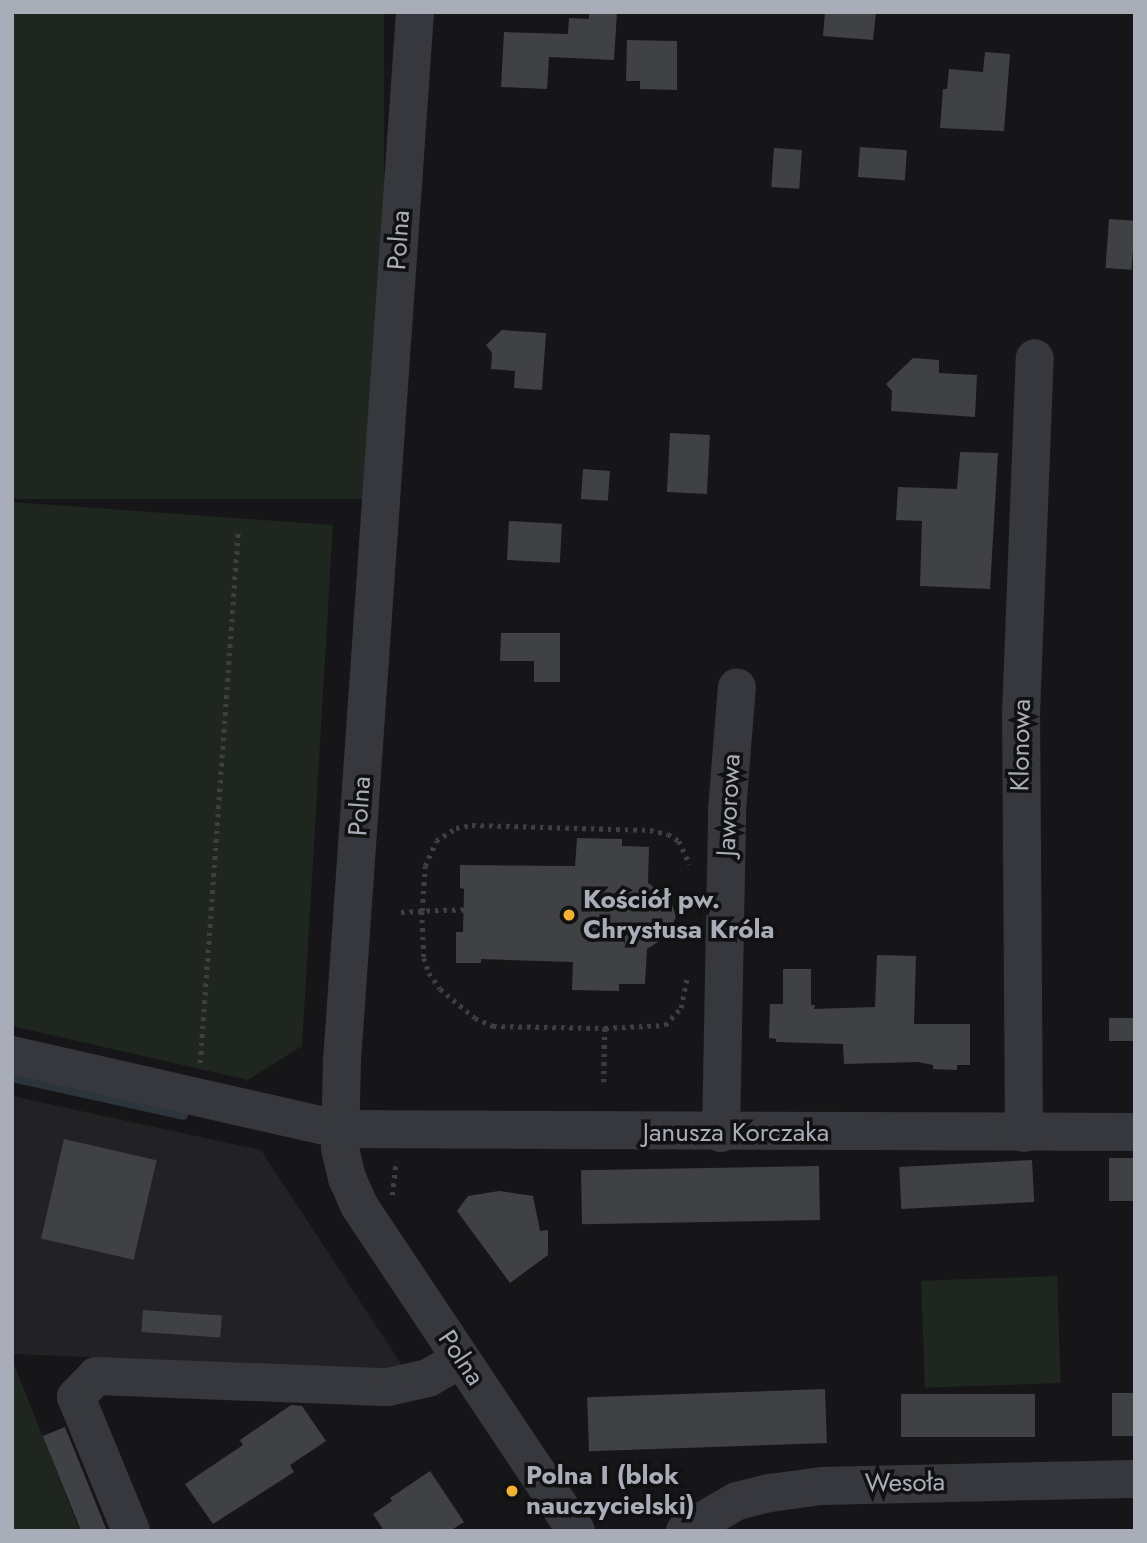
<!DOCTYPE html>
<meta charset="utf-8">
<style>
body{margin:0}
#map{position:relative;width:1147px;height:1543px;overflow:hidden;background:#161618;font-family:Jost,sans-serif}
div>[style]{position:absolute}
.built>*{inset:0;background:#222225}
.green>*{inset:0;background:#1e261f;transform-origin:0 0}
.stream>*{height:9px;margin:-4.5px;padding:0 4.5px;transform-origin:4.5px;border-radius:4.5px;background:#2c353c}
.building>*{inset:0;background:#404145;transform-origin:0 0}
.path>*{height:4.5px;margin-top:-2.25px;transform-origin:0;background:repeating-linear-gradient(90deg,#3d3f44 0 3.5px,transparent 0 8.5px)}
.minor>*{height:38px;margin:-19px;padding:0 19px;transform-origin:19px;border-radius:19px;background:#37383d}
.dots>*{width:19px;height:19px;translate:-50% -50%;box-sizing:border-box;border:4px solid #111113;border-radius:50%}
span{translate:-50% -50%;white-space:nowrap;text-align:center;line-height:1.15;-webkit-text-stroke:7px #111113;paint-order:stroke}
.street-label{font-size:26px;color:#a8adb8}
.poi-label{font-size:26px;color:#a8adb8;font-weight:700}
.left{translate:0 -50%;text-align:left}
.frame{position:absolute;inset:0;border:14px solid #a8adb8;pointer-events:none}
</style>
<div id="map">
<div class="built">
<div style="clip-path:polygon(12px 1096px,261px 1150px,405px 1370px,12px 1354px)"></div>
</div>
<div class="green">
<div style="left:12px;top:12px;width:372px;height:487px"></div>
<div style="clip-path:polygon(12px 502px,333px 525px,302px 1046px,248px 1080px,12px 1026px)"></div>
<div style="left:1057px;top:1276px;width:107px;height:136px;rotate:88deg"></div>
<div style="clip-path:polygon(12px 1359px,80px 1531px,12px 1531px)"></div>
</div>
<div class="stream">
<div style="left:12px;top:1077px;width:175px;rotate:12.5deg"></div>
</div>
<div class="building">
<div style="clip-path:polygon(589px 12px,617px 12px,614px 60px,549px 57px,547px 89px,501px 87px,504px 32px,568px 34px,569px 18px,589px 19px)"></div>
<div style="clip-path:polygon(825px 12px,876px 12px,873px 40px,823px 36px)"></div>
<div style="clip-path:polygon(627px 40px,677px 41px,677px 90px,640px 89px,640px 81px,626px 81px)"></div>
<div style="clip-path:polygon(985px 52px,1010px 54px,1004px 131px,940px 128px,943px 89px,947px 89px,949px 69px,983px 72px)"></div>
<div style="left:860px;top:147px;width:47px;height:30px;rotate:4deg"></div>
<div style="left:774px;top:148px;width:28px;height:39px;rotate:4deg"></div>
<div style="left:1109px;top:219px;width:26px;height:49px;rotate:4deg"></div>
<div style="clip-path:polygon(502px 330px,546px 333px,542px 390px,514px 388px,515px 371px,491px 369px,492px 353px,486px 345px)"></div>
<div style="clip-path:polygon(913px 358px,939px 360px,939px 373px,977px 375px,975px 417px,891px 411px,892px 391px,886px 384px)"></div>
<div style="left:670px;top:433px;width:40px;height:59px;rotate:3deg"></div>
<div style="clip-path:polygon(960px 452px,998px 453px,990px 589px,920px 586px,922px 521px,896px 520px,898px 487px,957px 489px)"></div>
<div style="left:583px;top:469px;width:27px;height:30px;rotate:4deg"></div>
<div style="left:509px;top:521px;width:53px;height:39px;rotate:3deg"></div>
<div style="clip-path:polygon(501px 633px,560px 633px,560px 682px,534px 682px,534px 661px,500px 661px)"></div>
<div style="clip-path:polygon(577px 838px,622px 839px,622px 846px,649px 847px,648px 883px,670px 898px,676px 917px,667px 936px,647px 949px,645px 984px,619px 984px,619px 991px,572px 990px,573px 962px,481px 959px,481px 963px,456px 963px,456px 932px,463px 932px,464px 889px,460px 888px,460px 865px,575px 866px)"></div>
<div style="clip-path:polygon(877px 955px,916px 956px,914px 1024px,970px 1024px,970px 1065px,957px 1065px,957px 1070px,933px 1069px,933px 1065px,918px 1062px,844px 1064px,843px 1044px,776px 1042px,776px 1039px,769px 1038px,770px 1004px,783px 1004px,783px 969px,811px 969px,811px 1005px,815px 1005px,814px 1009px,875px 1007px)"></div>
<div style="left:1109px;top:1018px;width:26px;height:23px"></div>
<div style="left:64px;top:1139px;width:95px;height:102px;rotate:13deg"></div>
<div style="left:1135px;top:1158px;width:43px;height:26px;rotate:90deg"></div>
<div style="left:1032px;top:1160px;width:42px;height:133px;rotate:87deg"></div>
<div style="left:819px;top:1166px;width:54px;height:238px;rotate:89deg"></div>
<div style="clip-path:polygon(499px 1191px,533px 1196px,540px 1231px,548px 1230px,548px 1255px,510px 1283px,457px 1211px,468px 1196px)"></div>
<div style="left:143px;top:1310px;width:79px;height:22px;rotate:4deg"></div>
<div style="left:825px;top:1389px;width:54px;height:238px;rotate:88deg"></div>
<div style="left:1112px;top:1393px;width:23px;height:43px"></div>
<div style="left:1035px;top:1394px;width:43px;height:134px;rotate:90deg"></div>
<div style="clip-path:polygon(291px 1405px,302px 1406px,326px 1441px,290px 1465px,294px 1472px,213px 1524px,185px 1484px,243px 1445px,240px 1440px)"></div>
<div style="left:65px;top:1427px;width:112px;height:24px;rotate:68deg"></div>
<div style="clip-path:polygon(430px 1471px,464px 1522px,450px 1531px,384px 1531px,373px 1514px,392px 1501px,390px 1498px)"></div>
</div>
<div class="path">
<div style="left:464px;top:910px;width:42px;rotate:178.6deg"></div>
<div style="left:422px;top:911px;width:45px;rotate:-86.2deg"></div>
<div style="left:425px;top:866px;width:27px;rotate:-66deg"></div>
<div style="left:436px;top:841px;width:24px;rotate:-33deg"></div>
<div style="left:456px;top:828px;width:16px;rotate:-11deg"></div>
<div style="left:472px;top:825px;width:178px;rotate:1.6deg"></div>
<div style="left:650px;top:830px;width:18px;rotate:13deg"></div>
<div style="left:668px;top:834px;width:13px;rotate:32deg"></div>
<div style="left:679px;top:841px;width:26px;rotate:65deg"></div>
<div style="left:401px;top:912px;width:21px;rotate:-3deg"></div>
<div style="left:422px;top:911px;width:47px;rotate:87.6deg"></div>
<div style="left:424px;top:958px;width:16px;rotate:72deg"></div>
<div style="left:429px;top:973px;width:19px;rotate:55deg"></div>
<div style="left:440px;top:989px;width:45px;rotate:39.6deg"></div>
<div style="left:475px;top:1018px;width:20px;rotate:24deg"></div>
<div style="left:493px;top:1026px;width:112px;rotate:1deg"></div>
<div style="left:605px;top:1028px;width:54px;rotate:91.1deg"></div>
<div style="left:605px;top:1028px;width:60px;rotate:-2.9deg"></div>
<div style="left:665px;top:1025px;width:23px;rotate:-47deg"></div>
<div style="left:681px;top:1008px;width:31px;rotate:-79deg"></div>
<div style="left:200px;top:1063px;width:532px;rotate:-85.91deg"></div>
<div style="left:392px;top:1195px;width:34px;rotate:-83deg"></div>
</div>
<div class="minor">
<div style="left:415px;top:12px;width:1052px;rotate:93.98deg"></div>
<div style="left:342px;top:1061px;width:87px;rotate:91.3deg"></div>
<div style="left:340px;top:1148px;width:31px;rotate:77deg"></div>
<div style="left:347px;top:1178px;width:32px;rotate:66deg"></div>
<div style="left:360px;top:1207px;width:389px;rotate:56.3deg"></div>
<div style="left:12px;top:1055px;width:334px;rotate:12.8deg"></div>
<div style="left:338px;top:1129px;width:797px;rotate:0.22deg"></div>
<div style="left:721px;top:1133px;width:323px;rotate:-88.9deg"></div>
<div style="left:727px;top:810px;width:123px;rotate:-85.4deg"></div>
<div style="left:1024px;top:1133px;width:418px;rotate:-90.4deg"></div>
<div style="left:1021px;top:715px;width:357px;rotate:-87.8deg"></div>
<div style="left:131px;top:1531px;width:145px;rotate:-112.3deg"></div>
<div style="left:76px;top:1397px;width:29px;rotate:-46deg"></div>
<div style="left:96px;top:1376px;width:292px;rotate:2.2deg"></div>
<div style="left:388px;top:1387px;width:41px;rotate:-12.7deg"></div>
<div style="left:428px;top:1378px;width:38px;rotate:-30deg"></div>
<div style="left:685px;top:1531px;width:60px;rotate:-30deg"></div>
<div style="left:737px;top:1501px;width:34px;rotate:-14deg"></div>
<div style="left:770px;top:1493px;width:52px;rotate:-7.7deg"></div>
<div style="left:822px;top:1486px;width:313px;rotate:-1.3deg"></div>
</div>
<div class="dots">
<div style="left:569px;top:915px;background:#f2b134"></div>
<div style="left:512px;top:1491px;background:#f2b134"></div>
</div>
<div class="street-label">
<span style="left:399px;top:240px;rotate:-86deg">Polna</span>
<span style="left:1021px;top:745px;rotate:-89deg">Klonowa</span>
<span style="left:729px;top:805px;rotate:-87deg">Jaworowa</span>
<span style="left:360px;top:806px;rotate:-86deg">Polna</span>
<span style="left:736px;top:1133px">Janusza Korczaka</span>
<span style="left:461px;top:1358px;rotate:56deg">Polna</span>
<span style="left:905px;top:1483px;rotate:-1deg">Wesoła</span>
</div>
<div class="poi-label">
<span class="left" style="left:583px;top:915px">Kościół pw.<br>Chrystusa Króla</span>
<span class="left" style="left:526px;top:1491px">Polna I (blok<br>nauczycielski)</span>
</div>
<div class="frame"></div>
</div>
